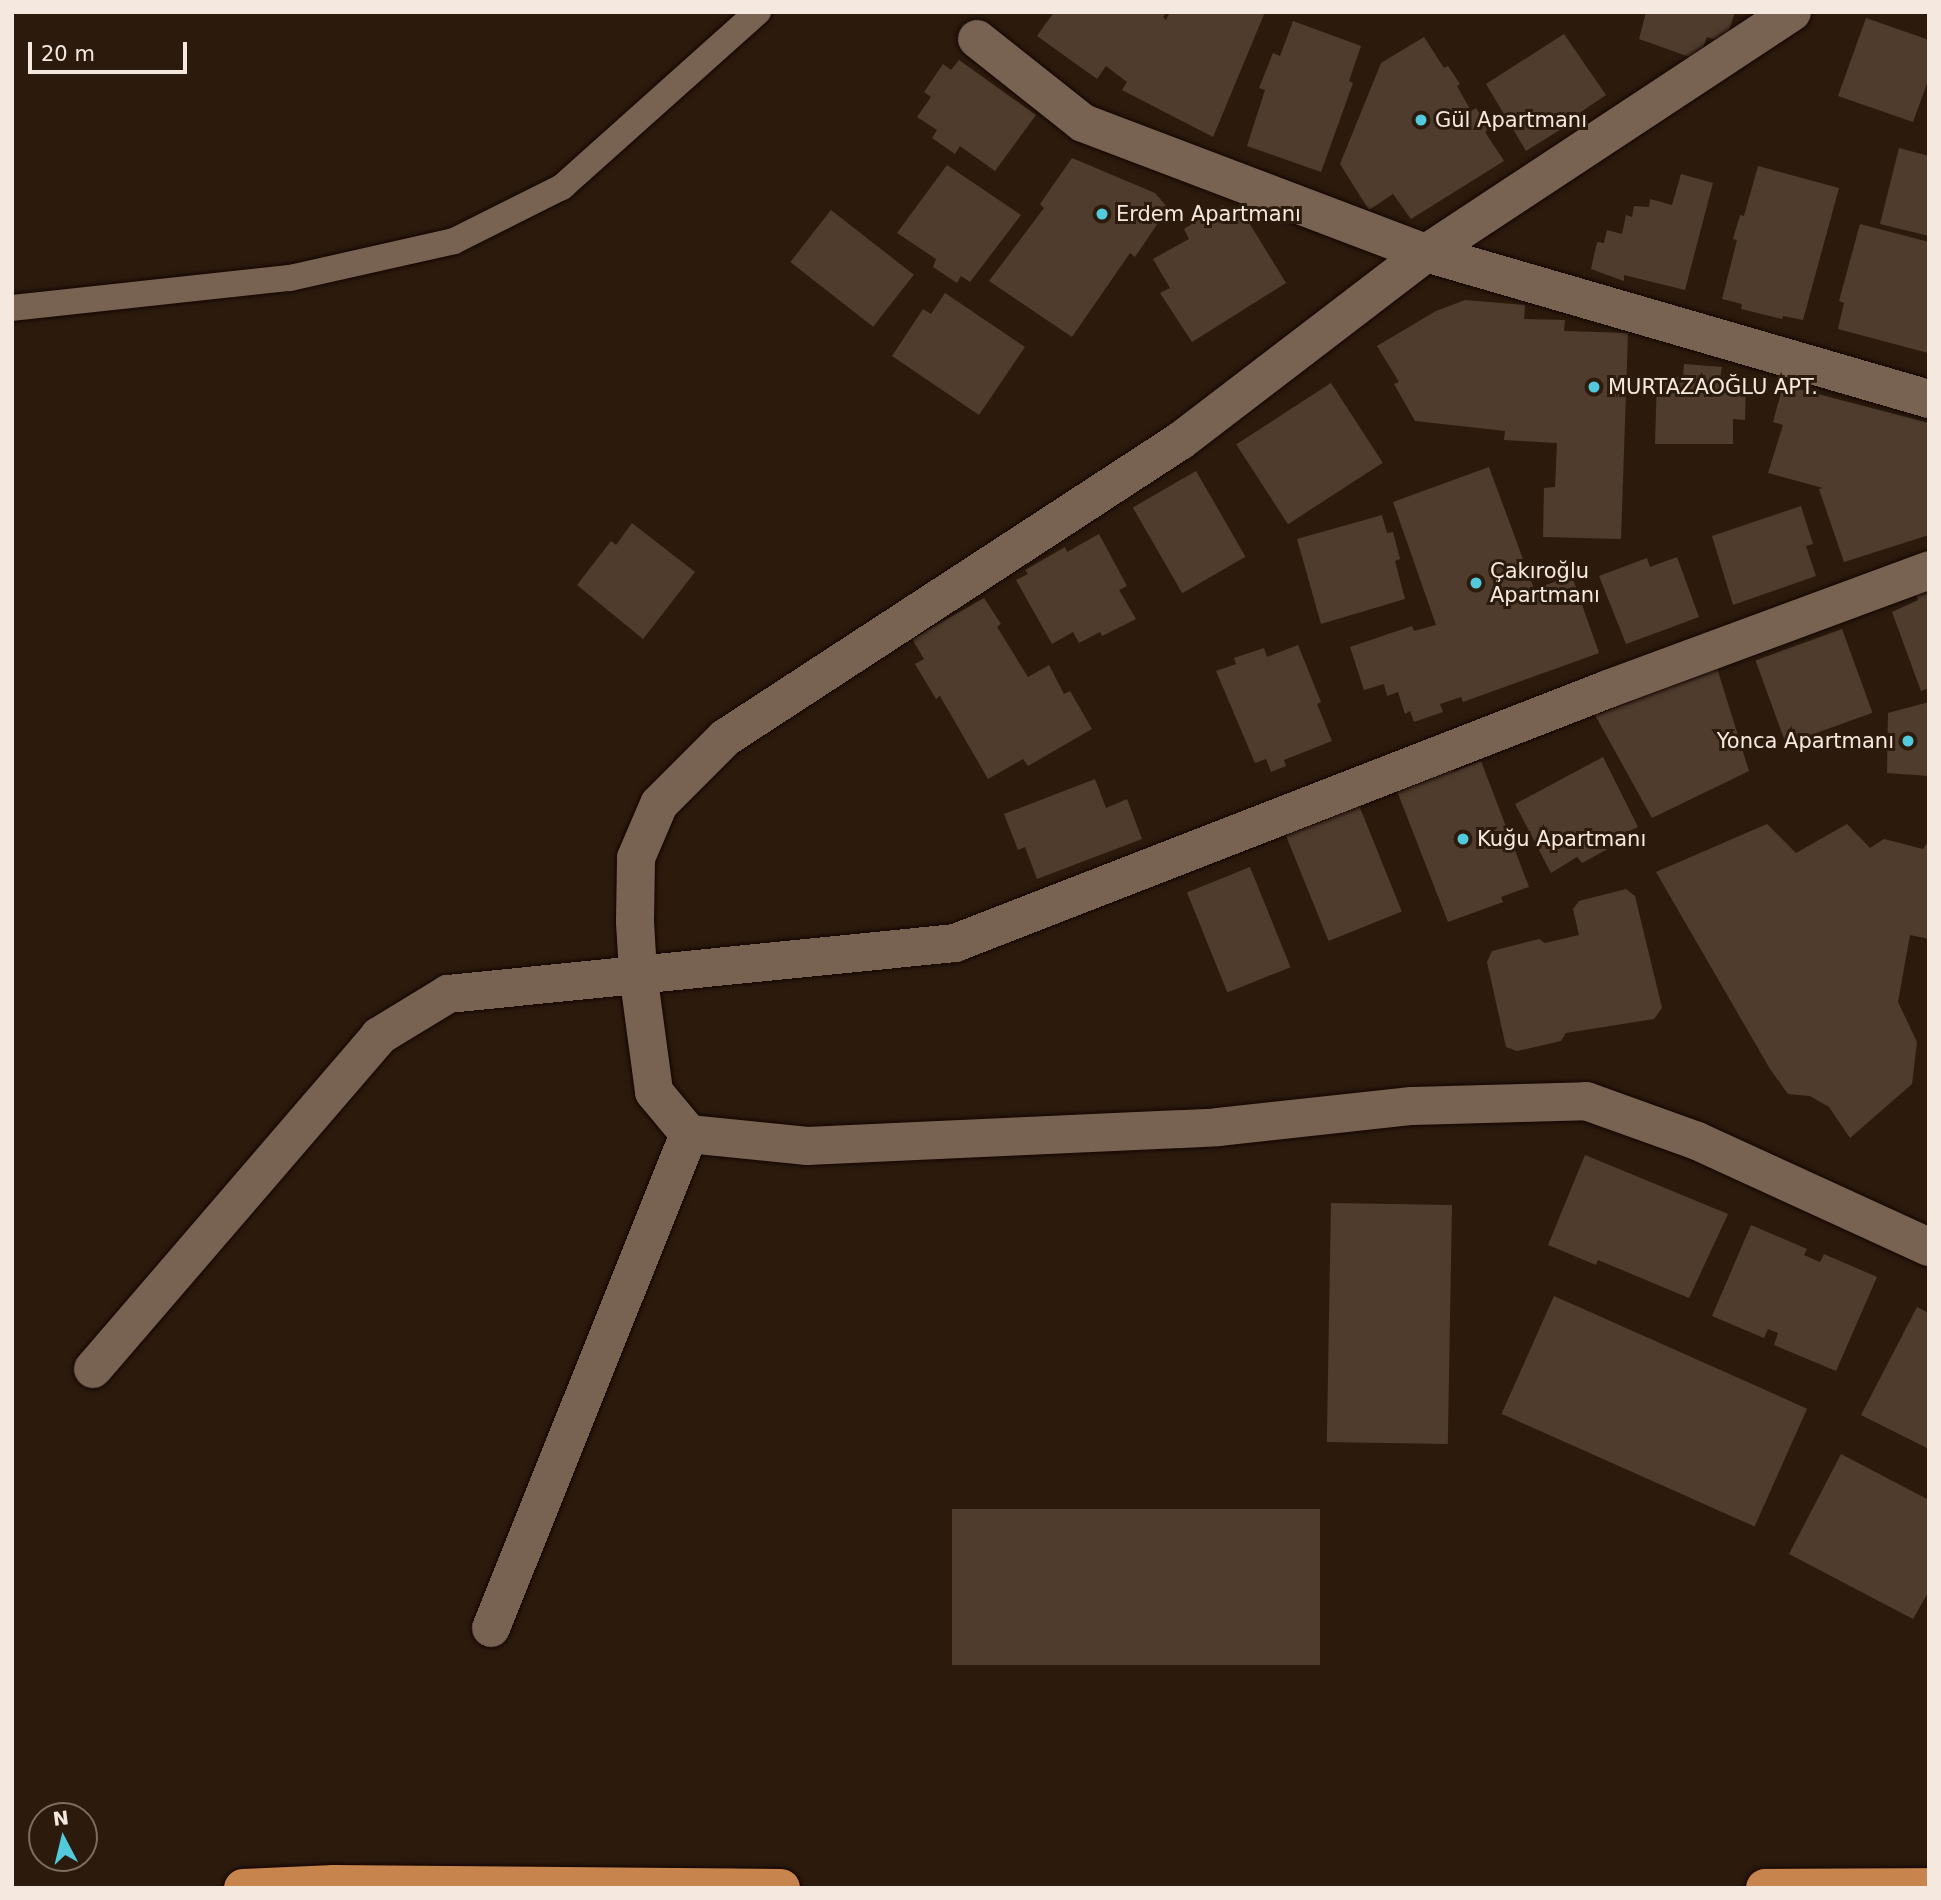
<!DOCTYPE html>
<meta charset="utf-8">
<style>
body{margin:0}
#map{position:relative;width:1941px;height:1900px;overflow:hidden;background:#2c1b0d;font-family:"DejaVu Sans",sans-serif}
div>[style]{position:absolute}
.building>*{inset:0;background:#4f3c2d;transform-origin:0 0}
.roads{filter:drop-shadow(0 0 2px #140500) drop-shadow(0 0 2px #140500)}
.lane>*{height:26px;margin:-13px;padding:0 13px;transform-origin:13px;border-radius:13px;background:#786353}
.street>*{height:38px;margin:-19px;padding:0 19px;transform-origin:19px;border-radius:19px;background:#786353}
.highway>*{height:38px;margin:-19px;padding:0 19px;transform-origin:19px;border-radius:19px;background:#c7844d}
.dots>*{width:19px;height:19px;translate:-50% -50%;box-sizing:border-box;border:4px solid #2c1b0d;border-radius:50%}
span{translate:-50% -50%;white-space:nowrap;text-align:center;line-height:1.15;-webkit-text-stroke:6px #2c1b0d;paint-order:stroke}
.poi-label{font-size:21px;color:#f4e8df}
.left{translate:0 -50%;text-align:left}
.right{translate:-100% -50%;text-align:right}
.frame{position:absolute;inset:0;border:14px solid #f4e8df;pointer-events:none}
.north{position:absolute;left:28px;top:1802px;width:70px;height:70px;box-sizing:border-box;background:#2c1b0d;border:2px solid #7c6d61;border-radius:50%;rotate:353deg;font-size:19px;font-weight:700;line-height:28px;text-align:center;color:#f4e8df}
.north::after{content:'';display:block;margin:auto;width:24px;height:32px;background:#53cadc;clip-path:polygon(50% 0,100% 100%,50% 72%,0 100%)}
.scale{position:absolute;left:28px;top:42px;width:159px;height:32px;box-sizing:border-box;border:4px solid #f4e8df;border-top:0;padding-left:9px;font-size:21px;line-height:24px;white-space:nowrap;color:#f4e8df;-webkit-text-stroke:5px #2c1b0d;paint-order:stroke}
</style>
<div id="map">
<div class="building">
<div style="clip-path:polygon(1054px 12px,1167px 12px,1163px 17px,1166px 20px,1170px 12px,1265px 12px,1213px 137px,1122px 90px,1127px 82px,1106px 66px,1097px 79px,1037px 36px)"></div>
<div style="clip-path:polygon(1646px 12px,1735px 12px,1725px 43px,1707px 37px,1698px 60px,1639px 39px)"></div>
<div style="clip-path:polygon(1866px 18px,1929px 40px,1929px 78px,1913px 122px,1838px 96px)"></div>
<div style="clip-path:polygon(1293px 21px,1361px 46px,1349px 81px,1353px 83px,1321px 172px,1247px 146px,1265px 90px,1259px 88px,1273px 53px,1280px 56px)"></div>
<div style="clip-path:polygon(1564px 34px,1606px 95px,1572px 118px,1574px 121px,1526px 151px,1486px 84px)"></div>
<div style="clip-path:polygon(1424px 37px,1444px 68px,1448px 66px,1460px 84px,1457px 86px,1471px 111px,1476px 108px,1489px 129px,1485px 132px,1504px 161px,1411px 219px,1393px 194px,1369px 210px,1340px 164px,1381px 63px)"></div>
<div style="clip-path:polygon(959px 60px,1036px 115px,995px 171px,960px 146px,955px 154px,932px 138px,937px 130px,917px 117px,931px 97px,924px 92px,943px 64px,951px 70px)"></div>
<div style="clip-path:polygon(1899px 148px,1929px 156px,1929px 236px,1880px 224px)"></div>
<div style="clip-path:polygon(1072px 158px,1155px 193px,1168px 208px,1135px 257px,1130px 253px,1072px 337px,989px 281px,1044px 208px,1040px 204px)"></div>
<div style="clip-path:polygon(947px 165px,1021px 215px,970px 282px,961px 276px,957px 283px,933px 267px,936px 259px,897px 233px)"></div>
<div style="clip-path:polygon(1758px 166px,1839px 188px,1803px 320px,1783px 316px,1782px 319px,1741px 309px,1742px 304px,1722px 299px,1737px 240px,1733px 239px,1740px 215px,1744px 216px)"></div>
<div style="clip-path:polygon(1681px 174px,1713px 183px,1685px 290px,1624px 275px,1624px 281px,1591px 269px,1597px 242px,1604px 243px,1607px 230px,1622px 234px,1626px 215px,1632px 217px,1634px 206px,1649px 207px,1650px 199px,1672px 205px)"></div>
<div style="clip-path:polygon(1223px 205px,1229px 214px,1240px 208px,1286px 283px,1192px 342px,1160px 293px,1170px 288px,1153px 259px,1189px 239px,1184px 229px)"></div>
<div style="left:831px;top:210px;width:105px;height:66px;rotate:38deg"></div>
<div style="clip-path:polygon(1860px 224px,1929px 242px,1928px 353px,1838px 329px,1844px 303px,1839px 301px)"></div>
<div style="clip-path:polygon(945px 293px,1025px 347px,979px 415px,892px 356px,923px 309px,931px 314px)"></div>
<div style="clip-path:polygon(1465px 300px,1525px 305px,1524px 319px,1565px 320px,1564px 331px,1628px 333px,1621px 539px,1543px 537px,1544px 488px,1555px 487px,1557px 443px,1504px 440px,1505px 431px,1415px 421px,1394px 384px,1399px 382px,1377px 346px,1436px 311px)"></div>
<div style="clip-path:polygon(1684px 364px,1722px 367px,1720px 379px,1746px 380px,1745px 420px,1733px 419px,1733px 444px,1655px 444px,1657px 376px,1683px 377px)"></div>
<div style="left:1331px;top:383px;width:95px;height:113px;rotate:57deg"></div>
<div style="clip-path:polygon(1783px 385px,1929px 423px,1929px 535px,1844px 562px,1819px 489px,1823px 488px,1768px 473px,1783px 425px,1773px 422px)"></div>
<div style="clip-path:polygon(1489px 467px,1534px 589px,1572px 576px,1599px 653px,1463px 702px,1461px 697px,1440px 704px,1443px 712px,1414px 722px,1410px 711px,1405px 714px,1398px 692px,1387px 696px,1384px 684px,1364px 690px,1350px 647px,1412px 626px,1414px 631px,1436px 625px,1393px 502px)"></div>
<div style="left:1196px;top:471px;width:99px;height:73px;rotate:60deg"></div>
<div style="clip-path:polygon(1801px 506px,1813px 544px,1806px 546px,1816px 576px,1733px 605px,1712px 536px)"></div>
<div style="clip-path:polygon(1382px 515px,1387px 533px,1393px 532px,1400px 559px,1395px 561px,1405px 599px,1321px 624px,1297px 539px)"></div>
<div style="clip-path:polygon(632px 523px,695px 572px,643px 639px,577px 585px,611px 541px,616px 545px)"></div>
<div style="clip-path:polygon(1099px 534px,1127px 586px,1119px 590px,1136px 619px,1102px 636px,1100px 632px,1079px 643px,1073px 632px,1052px 644px,1016px 580px,1028px 574px,1025px 570px,1065px 547px,1067px 552px)"></div>
<div style="clip-path:polygon(1677px 557px,1699px 617px,1626px 644px,1599px 576px,1647px 558px,1650px 567px)"></div>
<div style="clip-path:polygon(1929px 590px,1929px 688px,1921px 691px,1892px 612px,1918px 600px,1916px 595px)"></div>
<div style="clip-path:polygon(984px 598px,1001px 624px,997px 627px,1028px 677px,1049px 665px,1064px 694px,1070px 691px,1092px 729px,1028px 766px,1023px 759px,988px 779px,940px 696px,936px 699px,915px 664px,924px 659px,912px 639px)"></div>
<div style="left:1842px;top:629px;width:89px;height:92px;rotate:70deg"></div>
<div style="clip-path:polygon(1298px 645px,1321px 702px,1317px 704px,1332px 741px,1284px 760px,1286px 766px,1271px 772px,1266px 759px,1255px 763px,1216px 671px,1236px 664px,1234px 658px,1264px 648px,1267px 657px)"></div>
<div style="clip-path:polygon(1717px 668px,1749px 771px,1652px 818px,1595px 715px)"></div>
<div style="clip-path:polygon(1929px 702px,1929px 776px,1887px 773px,1888px 713px)"></div>
<div style="clip-path:polygon(1603px 757px,1638px 827px,1610px 840px,1613px 846px,1582px 863px,1577px 857px,1551px 873px,1515px 804px)"></div>
<div style="clip-path:polygon(1481px 761px,1529px 887px,1501px 897px,1503px 902px,1448px 922px,1397px 791px,1452px 768px,1453px 772px)"></div>
<div style="clip-path:polygon(1095px 779px,1106px 808px,1127px 799px,1142px 839px,1037px 879px,1025px 847px,1018px 850px,1004px 814px)"></div>
<div style="left:1358px;top:803px;width:117px;height:79px;rotate:68deg"></div>
<div style="clip-path:polygon(1767px 824px,1796px 853px,1847px 824px,1870px 848px,1884px 839px,1923px 849px,1929px 840px,1929px 939px,1910px 935px,1898px 1002px,1917px 1042px,1912px 1084px,1850px 1138px,1829px 1107px,1810px 1096px,1788px 1094px,1770px 1069px,1656px 872px)"></div>
<div style="left:1250px;top:867px;width:108px;height:68px;rotate:68deg"></div>
<div style="clip-path:polygon(1626px 889px,1635px 896px,1662px 1008px,1654px 1019px,1566px 1033px,1561px 1041px,1517px 1051px,1506px 1047px,1487px 962px,1492px 951px,1539px 939px,1545px 943px,1579px 935px,1573px 909px,1579px 901px)"></div>
<div style="clip-path:polygon(1585px 1155px,1728px 1214px,1689px 1298px,1598px 1260px,1596px 1265px,1548px 1245px)"></div>
<div style="left:1331px;top:1203px;width:121px;height:239px;rotate:1deg"></div>
<div style="clip-path:polygon(1751px 1225px,1807px 1249px,1804px 1255px,1820px 1262px,1824px 1254px,1877px 1277px,1836px 1371px,1774px 1345px,1778px 1333px,1768px 1329px,1764px 1338px,1712px 1316px)"></div>
<div style="left:1554px;top:1296px;width:277px;height:129px;rotate:24deg"></div>
<div style="clip-path:polygon(1917px 1307px,1929px 1313px,1929px 1449px,1861px 1415px)"></div>
<div style="clip-path:polygon(1841px 1454px,1929px 1500px,1929px 1591px,1913px 1619px,1789px 1554px)"></div>
<div style="left:1320px;top:1509px;width:156px;height:368px;rotate:90deg"></div>
</div>
<div class="roads">
<div class="lane">
<div style="left:12px;top:308px;width:280px;rotate:-6.2deg"></div>
<div style="left:290px;top:278px;width:168px;rotate:-12.7deg"></div>
<div style="left:454px;top:241px;width:121px;rotate:-26.6deg"></div>
<div style="left:562px;top:187px;width:263px;rotate:-41.8deg"></div>
</div>
<div class="street">
<div style="left:1792px;top:12px;width:438px;rotate:146.6deg"></div>
<div style="left:1426px;top:253px;width:310px;rotate:142.6deg"></div>
<div style="left:1180px;top:441px;width:543px;rotate:146.87deg"></div>
<div style="left:725px;top:738px;width:93px;rotate:135deg"></div>
<div style="left:659px;top:804px;width:59px;rotate:113.1deg"></div>
<div style="left:636px;top:858px;width:64px;rotate:90.9deg"></div>
<div style="left:635px;top:922px;width:51px;rotate:86.6deg"></div>
<div style="left:638px;top:973px;width:120px;rotate:82.3deg"></div>
<div style="left:654px;top:1092px;width:55px;rotate:50.2deg"></div>
<div style="left:689px;top:1134px;width:119px;rotate:5.8deg"></div>
<div style="left:807px;top:1146px;width:411px;rotate:-2.6deg"></div>
<div style="left:1218px;top:1127px;width:195px;rotate:-6.2deg"></div>
<div style="left:1412px;top:1106px;width:174px;rotate:-1.6deg"></div>
<div style="left:1586px;top:1101px;width:118px;rotate:19.8deg"></div>
<div style="left:1697px;top:1141px;width:255px;rotate:24.6deg"></div>
<div style="left:977px;top:39px;width:135px;rotate:38.4deg"></div>
<div style="left:1083px;top:123px;width:367px;rotate:20.8deg"></div>
<div style="left:1426px;top:253px;width:524px;rotate:16.19deg"></div>
<div style="left:93px;top:1369px;width:439px;rotate:-49.3deg"></div>
<div style="left:379px;top:1036px;width:81px;rotate:-31.3deg"></div>
<div style="left:448px;top:994px;width:510px;rotate:-5.74deg"></div>
<div style="left:955px;top:943px;width:701px;rotate:-21.25deg"></div>
<div style="left:1608px;top:689px;width:342px;rotate:-20.3deg"></div>
<div style="left:491px;top:1628px;width:532px;rotate:-68.16deg"></div>
</div>
<div class="highway">
<div style="left:243px;top:1888px;width:91px;rotate:-2.5deg"></div>
<div style="left:334px;top:1884px;width:447px;rotate:0.5deg"></div>
<div style="left:1765px;top:1888px;width:164px;rotate:-0.3deg"></div>
</div>
</div>
<div class="dots">
<div style="left:1421px;top:120px;background:#53cadc"></div>
<div style="left:1102px;top:214px;background:#53cadc"></div>
<div style="left:1594px;top:387px;background:#53cadc"></div>
<div style="left:1476px;top:583px;background:#53cadc"></div>
<div style="left:1908px;top:741px;background:#53cadc"></div>
<div style="left:1463px;top:839px;background:#53cadc"></div>
</div>
<div class="poi-label">
<span class="left" style="left:1435px;top:120px">Gül Apartmanı</span>
<span class="left" style="left:1116px;top:214px">Erdem Apartmanı</span>
<span class="left" style="left:1608px;top:387px">MURTAZAOĞLU APT.</span>
<span class="left" style="left:1490px;top:583px">Çakıroğlu<br>Apartmanı</span>
<span class="right" style="left:1894px;top:741px">Yonca Apartmanı</span>
<span class="left" style="left:1477px;top:839px">Kuğu Apartmanı</span>
</div>
<div class="frame"></div>
<div class="north">N</div>
<div class="scale">20 m</div>
</div>
